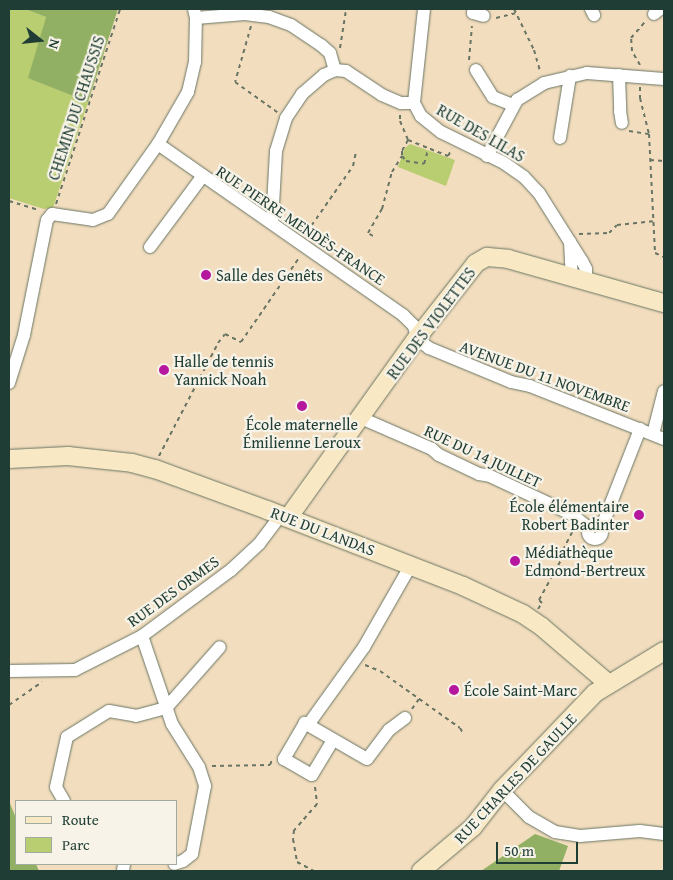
<!DOCTYPE html>
<meta charset="utf-8">
<style>
body{margin:0}
#map{position:relative;width:673px;height:880px;overflow:hidden;background:#f2ddbe;font-family:"Gentium Book Plus",serif}
div>[style]{position:absolute}
.green>*{inset:0;background:#b9cd71}
.forest>*{inset:0;background:#92b063}
.path>*{height:2px;margin-top:-1px;transform-origin:0;background:repeating-linear-gradient(90deg,#697564 0 4px,transparent 0 8px)}
.roads{filter:drop-shadow(0 0 1px #697564) drop-shadow(0 0 1px #697564)}
.street>*{height:12px;margin:-6px;padding:0 6px;transform-origin:6px;border-radius:6px;background:#fff}
.street>.ring{margin:-6px;padding:0;box-sizing:content-box;background:none;border:12px solid #fff;border-radius:50%}
.secondary>*{height:18px;margin:-9px;padding:0 9px;transform-origin:9px;border-radius:9px;background:#f8e8c3}
.dots>*{width:14px;height:14px;translate:-50% -50%;box-sizing:border-box;border:2px solid #f7f3e8;border-radius:50%}
span{translate:-50% -50%;white-space:nowrap;text-align:center;line-height:1.15;-webkit-text-stroke:4.5px #f7f3e8;paint-order:stroke}
.street-label{font-size:16px;color:#1f3d34}
.poi-label{font-size:16px;color:#1f3d34}
.left{translate:0 -50%;text-align:left}
.right{translate:-100% -50%;text-align:right}
.frame{position:absolute;inset:0;border:10px solid #1f3d34;pointer-events:none}
.legend{position:absolute;left:15px;top:800px;width:162px;height:65px;box-sizing:border-box;background:#f7f3e8;border:1px solid #a1aaa0;margin:0;padding:6px 9px;list-style:none;font-size:15px;color:#1f3d34}
.legend li{display:flex;align-items:center;gap:10px;height:25px}
.legend b{width:25px;border:1px solid #a1aaa0}
.north{position:absolute;left:15px;top:15px;width:50px;height:50px;-webkit-text-stroke:4px #f7f3e8;paint-order:stroke;rotate:106deg;font-size:14px;font-weight:700;line-height:20px;text-align:center;color:#1f3d34}
.north::after{content:'';display:block;margin:auto;width:18px;height:22px;background:#1f3d34;clip-path:polygon(50% 0,100% 100%,50% 72%,0 100%)}
.scale{position:absolute;left:496px;top:842px;width:82px;height:22px;box-sizing:border-box;border:2px solid #1f3d34;border-top:0;padding-left:6px;font-size:15px;line-height:18px;white-space:nowrap;color:#1f3d34;-webkit-text-stroke:4px #f7f3e8;paint-order:stroke}
</style>
<div id="map">
<div class="green">
<div style="clip-path:polygon(9px 9px,25px 9px,46px 17px,29px 78px,88px 102px,53px 208px,44px 209px,9px 198px)"></div>
<div style="clip-path:polygon(410px 144px,455px 160px,446px 186px,398px 167px,405px 148px)"></div>
</div>
<div class="forest">
<div style="clip-path:polygon(25px 9px,118px 9px,88px 102px,28px 78px,46px 17px)"></div>
<div style="clip-path:polygon(9px 801px,16px 818px,16px 864px,36px 864px,39px 871px,9px 871px)"></div>
<div style="clip-path:polygon(535px 834px,568px 846px,559px 871px,481px 871px)"></div>
</div>
<div class="path">
<div style="left:514px;top:9px;width:46px;rotate:64deg"></div>
<div style="left:534px;top:50px;width:22px;rotate:74deg"></div>
<div style="left:496px;top:18px;width:21px;rotate:-14deg"></div>
<div style="left:251px;top:26px;width:58px;rotate:105.9deg"></div>
<div style="left:235px;top:82px;width:52px;rotate:35.5deg"></div>
<div style="left:340px;top:48px;width:39px;rotate:-81deg"></div>
<div style="left:469px;top:60px;width:34px;rotate:-85deg"></div>
<div style="left:640px;top:65px;width:16px;rotate:-120deg"></div>
<div style="left:632px;top:51px;width:13px;rotate:-94deg"></div>
<div style="left:631px;top:38px;width:21px;rotate:-49deg"></div>
<div style="left:640px;top:87px;width:11px;rotate:90deg"></div>
<div style="left:640px;top:98px;width:37px;rotate:76deg"></div>
<div style="left:400px;top:115px;width:6px;rotate:90deg"></div>
<div style="left:400px;top:121px;width:21px;rotate:67deg"></div>
<div style="left:408px;top:140px;width:43px;rotate:21.8deg"></div>
<div style="left:448px;top:156px;width:8px;rotate:-60deg"></div>
<div style="left:629px;top:131px;width:20px;rotate:9deg"></div>
<div style="left:649px;top:134px;width:119px;rotate:87.1deg"></div>
<div style="left:655px;top:253px;width:10px;rotate:24deg"></div>
<div style="left:408px;top:140px;width:13px;rotate:119deg"></div>
<div style="left:402px;top:151px;width:5px;rotate:90deg"></div>
<div style="left:402px;top:156px;width:6px;rotate:51deg"></div>
<div style="left:406px;top:161px;width:18px;rotate:9deg"></div>
<div style="left:424px;top:164px;width:15px;rotate:-74deg"></div>
<div style="left:650px;top:160px;width:14px;rotate:4deg"></div>
<div style="left:9px;top:201px;width:31px;rotate:17deg"></div>
<div style="left:56px;top:204px;width:205px;rotate:-71.8deg"></div>
<div style="left:307px;top:232px;width:80px;rotate:-55.1deg"></div>
<div style="left:353px;top:166px;width:14px;rotate:-78deg"></div>
<div style="left:579px;top:234px;width:30px;rotate:-2deg"></div>
<div style="left:609px;top:233px;width:11px;rotate:-45deg"></div>
<div style="left:617px;top:225px;width:36px;rotate:-6deg"></div>
<div style="left:373px;top:236px;width:6px;rotate:-149deg"></div>
<div style="left:368px;top:233px;width:28px;rotate:-60deg"></div>
<div style="left:382px;top:209px;width:38px;rotate:-75deg"></div>
<div style="left:392px;top:172px;width:19px;rotate:-58deg"></div>
<div style="left:159px;top:456px;width:127px;rotate:-62.4deg"></div>
<div style="left:218px;top:343px;width:11px;rotate:-52deg"></div>
<div style="left:225px;top:334px;width:18px;rotate:27deg"></div>
<div style="left:241px;top:342px;width:102px;rotate:-55.4deg"></div>
<div style="left:538px;top:609px;width:7px;rotate:-56deg"></div>
<div style="left:542px;top:603px;width:4px;rotate:-135deg"></div>
<div style="left:539px;top:600px;width:56px;rotate:-61.1deg"></div>
<div style="left:566px;top:551px;width:3px;rotate:-162deg"></div>
<div style="left:563px;top:550px;width:22px;rotate:-63deg"></div>
<div style="left:365px;top:665px;width:16px;rotate:22deg"></div>
<div style="left:380px;top:671px;width:98px;rotate:35.5deg"></div>
<div style="left:460px;top:728px;width:6px;rotate:59deg"></div>
<div style="left:9px;top:705px;width:40px;rotate:-34.9deg"></div>
<div style="left:412px;top:709px;width:12px;rotate:-55deg"></div>
<div style="left:212px;top:766px;width:58px;rotate:-1deg"></div>
<div style="left:270px;top:765px;width:5px;rotate:-68deg"></div>
<div style="left:315px;top:787px;width:17px;rotate:83deg"></div>
<div style="left:317px;top:804px;width:35px;rotate:131deg"></div>
<div style="left:294px;top:830px;width:9px;rotate:96deg"></div>
<div style="left:293px;top:839px;width:23px;rotate:80deg"></div>
<div style="left:297px;top:862px;width:19px;rotate:28deg"></div>
<div style="left:314px;top:871px;width:25px"></div>
</div>
<div class="roads">
<div class="street">
<div style="left:424px;top:9px;width:95px;rotate:96.1deg"></div>
<div style="left:414px;top:103px;width:15px;rotate:62deg"></div>
<div style="left:421px;top:116px;width:26px;rotate:39deg"></div>
<div style="left:441px;top:132px;width:70px;rotate:26.2deg"></div>
<div style="left:504px;top:163px;width:24px;rotate:35deg"></div>
<div style="left:524px;top:177px;width:22px;rotate:47deg"></div>
<div style="left:539px;top:193px;width:80px;rotate:57.7deg"></div>
<div style="left:582px;top:261px;width:9px;rotate:63deg"></div>
<div style="left:586px;top:269px;width:11px;rotate:90deg"></div>
<div style="left:474px;top:9px;width:4px;rotate:104deg"></div>
<div style="left:473px;top:13px;width:11px;rotate:15deg"></div>
<div style="left:591px;top:9px;width:7px;rotate:63deg"></div>
<div style="left:654px;top:14px;width:8px;rotate:-40deg"></div>
<div style="left:196px;top:18px;width:49px;rotate:-4.7deg"></div>
<div style="left:245px;top:14px;width:24px;rotate:7deg"></div>
<div style="left:269px;top:17px;width:23px;rotate:20deg"></div>
<div style="left:291px;top:25px;width:36px;rotate:34deg"></div>
<div style="left:321px;top:45px;width:12px;rotate:42deg"></div>
<div style="left:330px;top:53px;width:18px;rotate:74deg"></div>
<div style="left:335px;top:70px;width:11px;rotate:5deg"></div>
<div style="left:346px;top:71px;width:43px;rotate:33.7deg"></div>
<div style="left:382px;top:95px;width:21px;rotate:23deg"></div>
<div style="left:401px;top:103px;width:13px"></div>
<div style="left:476px;top:70px;width:32px;rotate:58deg"></div>
<div style="left:493px;top:97px;width:22px;rotate:22deg"></div>
<div style="left:619px;top:75px;width:36px;rotate:88deg"></div>
<div style="left:620px;top:111px;width:12px;rotate:81deg"></div>
<div style="left:560px;top:138px;width:63px;rotate:-80.8deg"></div>
<div style="left:158px;top:144px;width:299px;rotate:34.9deg"></div>
<div style="left:403px;top:315px;width:16px;rotate:45deg"></div>
<div style="left:414px;top:326px;width:12px;rotate:76deg"></div>
<div style="left:417px;top:338px;width:16px;rotate:40deg"></div>
<div style="left:429px;top:348px;width:89px;rotate:22.5deg"></div>
<div style="left:511px;top:382px;width:19px;rotate:12deg"></div>
<div style="left:530px;top:386px;width:144px;rotate:21.6deg"></div>
<div style="left:487px;top:156px;width:64px;rotate:-61.8deg"></div>
<div style="left:517px;top:100px;width:32px;rotate:-32deg"></div>
<div style="left:544px;top:83px;width:44px;rotate:-13.1deg"></div>
<div style="left:587px;top:73px;width:77px;rotate:4.5deg"></div>
<div style="left:272px;top:223px;width:72px;rotate:-86.8deg"></div>
<div style="left:276px;top:151px;width:34px;rotate:-73deg"></div>
<div style="left:286px;top:118px;width:29px;rotate:-56deg"></div>
<div style="left:302px;top:94px;width:29px;rotate:-41deg"></div>
<div style="left:324px;top:75px;width:12px;rotate:-24deg"></div>
<div style="left:570px;top:242px;width:34px;rotate:87deg"></div>
<div style="left:150px;top:247px;width:87px;rotate:-53.4deg"></div>
<div style="left:9px;top:383px;width:50px;rotate:-72.6deg"></div>
<div style="left:24px;top:335px;width:117px;rotate:-78.7deg"></div>
<div style="left:47px;top:220px;width:8px;rotate:-50deg"></div>
<div style="left:52px;top:214px;width:41px;rotate:8.3deg"></div>
<div style="left:93px;top:220px;width:16px;rotate:-22deg"></div>
<div style="left:108px;top:214px;width:86px;rotate:-54.5deg"></div>
<div style="left:158px;top:144px;width:60px;rotate:-60deg"></div>
<div style="left:188px;top:92px;width:31px;rotate:-77deg"></div>
<div style="left:195px;top:62px;width:44px;rotate:-88.7deg"></div>
<div style="left:196px;top:18px;width:9px;rotate:-103deg"></div>
<div style="left:361px;top:418px;width:77px;rotate:23.6deg"></div>
<div style="left:432px;top:449px;width:9px;rotate:41deg"></div>
<div style="left:439px;top:455px;width:44px;rotate:25.4deg"></div>
<div style="left:479px;top:474px;width:11px;rotate:10deg"></div>
<div style="left:490px;top:476px;width:89px;rotate:25.1deg"></div>
<div style="left:571px;top:514px;width:23px;rotate:38deg"></div>
<div style="left:653px;top:434px;width:44px;rotate:-75.7deg"></div>
<div class="ring" style="left:588px;top:525px;width:2px;height:2px"></div>
<div style="left:600px;top:526px;width:6px;rotate:-51deg"></div>
<div style="left:604px;top:521px;width:99px;rotate:-68.6deg"></div>
<div style="left:142px;top:636px;width:93px;rotate:71.2deg"></div>
<div style="left:172px;top:724px;width:51px;rotate:57.9deg"></div>
<div style="left:199px;top:767px;width:20px;rotate:72deg"></div>
<div style="left:205px;top:786px;width:69px;rotate:100.8deg"></div>
<div style="left:192px;top:854px;width:11px;rotate:142deg"></div>
<div style="left:183px;top:861px;width:9px;rotate:162deg"></div>
<div style="left:9px;top:671px;width:66px;rotate:-0.9deg"></div>
<div style="left:75px;top:670px;width:75px;rotate:-26.9deg"></div>
<div style="left:142px;top:636px;width:111px;rotate:-36.6deg"></div>
<div style="left:231px;top:570px;width:38px;rotate:-43deg"></div>
<div style="left:259px;top:544px;width:36px;rotate:-53deg"></div>
<div style="left:166px;top:708px;width:81px;rotate:-48.5deg"></div>
<div style="left:405px;top:718px;width:20px;rotate:143deg"></div>
<div style="left:389px;top:730px;width:36px;rotate:127deg"></div>
<div style="left:367px;top:759px;width:68px;rotate:-150deg"></div>
<div style="left:308px;top:725px;width:96px;rotate:-54.3deg"></div>
<div style="left:364px;top:647px;width:95px;rotate:-60.2deg"></div>
<div style="left:308px;top:725px;width:4px;rotate:-146deg"></div>
<div style="left:305px;top:723px;width:42px;rotate:120.3deg"></div>
<div style="left:284px;top:759px;width:32px;rotate:30deg"></div>
<div style="left:312px;top:775px;width:41px;rotate:-59deg"></div>
<div style="left:502px;top:790px;width:38px;rotate:45deg"></div>
<div style="left:529px;top:817px;width:30px;rotate:30deg"></div>
<div style="left:555px;top:832px;width:25px;rotate:9deg"></div>
<div style="left:580px;top:836px;width:60px;rotate:-4.8deg"></div>
<div style="left:640px;top:831px;width:24px;rotate:7deg"></div>
<div style="left:64px;top:801px;width:16px;rotate:-120deg"></div>
<div style="left:56px;top:787px;width:51px;rotate:-77.6deg"></div>
<div style="left:67px;top:737px;width:49px;rotate:-31.8deg"></div>
<div style="left:109px;top:711px;width:27px;rotate:10deg"></div>
<div style="left:136px;top:716px;width:31px;rotate:-15deg"></div>
<div style="left:123px;top:871px;width:7px;rotate:-82deg"></div>
</div>
<div class="secondary">
<div style="left:9px;top:459px;width:59px;rotate:-2.9deg"></div>
<div style="left:68px;top:456px;width:64px;rotate:6.2deg"></div>
<div style="left:132px;top:463px;width:24px;rotate:15deg"></div>
<div style="left:155px;top:469px;width:119px;rotate:20.1deg"></div>
<div style="left:267px;top:510px;width:210px;rotate:21.2deg"></div>
<div style="left:463px;top:586px;width:66px;rotate:25deg"></div>
<div style="left:523px;top:614px;width:23px;rotate:34deg"></div>
<div style="left:542px;top:627px;width:88px;rotate:40.4deg"></div>
<div style="left:288px;top:518px;width:221px;rotate:-54.4deg"></div>
<div style="left:417px;top:338px;width:95px;rotate:-51.8deg"></div>
<div style="left:476px;top:263px;width:13px;rotate:-29deg"></div>
<div style="left:487px;top:257px;width:21px;rotate:5deg"></div>
<div style="left:508px;top:259px;width:162px;rotate:15.8deg"></div>
<div style="left:421px;top:871px;width:68px;rotate:-40.2deg"></div>
<div style="left:473px;top:827px;width:47px;rotate:-51.9deg"></div>
<div style="left:502px;top:790px;width:134px;rotate:-46.2deg"></div>
<div style="left:595px;top:693px;width:81px;rotate:-31.3deg"></div>
</div>
</div>
<div class="dots">
<div style="left:206px;top:275px;background:#b5179e"></div>
<div style="left:164px;top:370px;background:#b5179e"></div>
<div style="left:302px;top:406px;background:#b5179e"></div>
<div style="left:639px;top:515px;background:#b5179e"></div>
<div style="left:515px;top:561px;background:#b5179e"></div>
<div style="left:454px;top:690px;background:#b5179e"></div>
</div>
<div class="street-label">
<span style="left:76px;top:108px;rotate:-72deg">CHEMIN DU CHAUSSIS</span>
<span style="left:481px;top:133px;rotate:30deg">RUE DES LILAS</span>
<span style="left:301px;top:225px;rotate:34deg">RUE PIERRE MENDÈS-FRANCE</span>
<span style="left:431px;top:323px;rotate:-53deg">RUE DES VIOLETTES</span>
<span style="left:545px;top:376px;rotate:20deg">AVENUE DU 11 NOVEMBRE</span>
<span style="left:483px;top:456px;rotate:25deg">RUE DU 14 JUILLET</span>
<span style="left:323px;top:531px;rotate:21deg">RUE DU LANDAS</span>
<span style="left:173px;top:591px;rotate:-36deg">RUE DES ORMES</span>
<span style="left:515px;top:778px;rotate:-47deg">RUE CHARLES DE GAULLE</span>
</div>
<div class="poi-label">
<span class="left" style="left:216px;top:275px">Salle des Genêts</span>
<span class="left" style="left:174px;top:370px">Halle de tennis<br>Yannick Noah</span>
<span style="left:302px;top:433px">École maternelle<br>Émilienne Leroux</span>
<span class="right" style="left:629px;top:515px">École élémentaire<br>Robert Badinter</span>
<span class="left" style="left:525px;top:561px">Médiathèque<br>Edmond-Bertreux</span>
<span class="left" style="left:464px;top:690px">École Saint-Marc</span>
</div>
<div class="frame"></div>
<ul class="legend">
<li><b style="height:6px;background:#f8e8c3"></b>Route</li>
<li><b style="height:14px;background:#b9cd71"></b>Parc</li>
</ul>
<div class="north">N</div>
<div class="scale">50 m</div>
</div>
